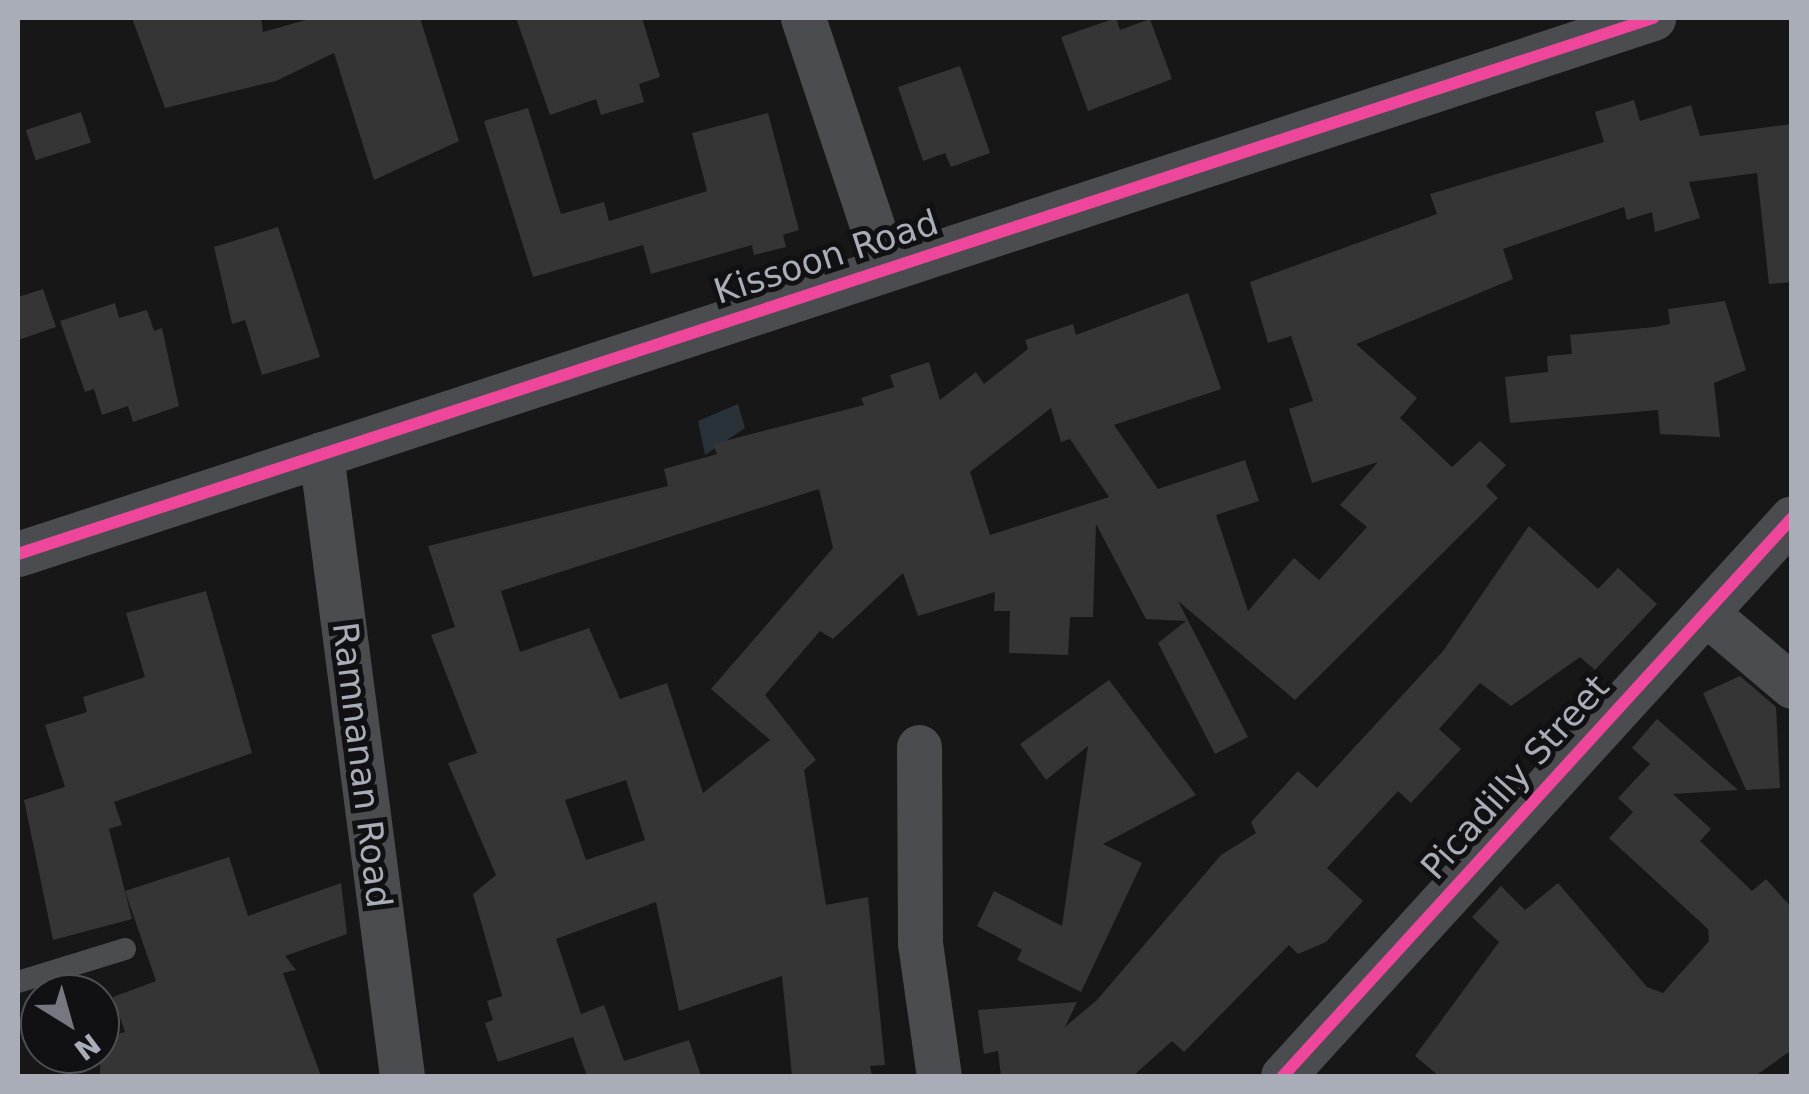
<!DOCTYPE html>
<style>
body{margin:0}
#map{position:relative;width:1809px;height:1094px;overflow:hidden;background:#171717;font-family:"DejaVu Sans",sans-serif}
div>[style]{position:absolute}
.water>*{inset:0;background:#2a3239}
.building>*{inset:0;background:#353536;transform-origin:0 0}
.service>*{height:22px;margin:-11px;padding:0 11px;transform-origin:11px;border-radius:11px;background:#4b4c50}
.minor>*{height:45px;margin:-22.5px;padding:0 22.5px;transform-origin:22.5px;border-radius:22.5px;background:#4b4c50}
.cycleway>*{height:12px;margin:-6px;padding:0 6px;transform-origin:6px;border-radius:6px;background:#ed469a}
span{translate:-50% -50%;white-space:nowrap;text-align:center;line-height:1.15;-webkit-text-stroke:10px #111113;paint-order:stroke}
.street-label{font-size:35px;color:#a8adb8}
.frame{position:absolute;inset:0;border:20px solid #a8adb8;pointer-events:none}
.north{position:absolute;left:20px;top:974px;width:100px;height:100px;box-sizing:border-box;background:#111113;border:2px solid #4d4f55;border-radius:50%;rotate:143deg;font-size:28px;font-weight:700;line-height:40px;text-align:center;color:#a8adb8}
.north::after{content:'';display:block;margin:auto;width:35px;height:45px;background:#757880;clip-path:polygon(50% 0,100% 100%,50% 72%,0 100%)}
</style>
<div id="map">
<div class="water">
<div style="clip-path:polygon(738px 404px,745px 428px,705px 455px,698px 421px)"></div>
</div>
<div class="building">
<div style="clip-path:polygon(132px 18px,261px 18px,263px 32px,313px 18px,420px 18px,459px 141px,374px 180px,334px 53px,276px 81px,165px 108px)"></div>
<div style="clip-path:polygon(516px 18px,642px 18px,660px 77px,639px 84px,644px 102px,601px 115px,596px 99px,550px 115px)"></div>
<div style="clip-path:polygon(1116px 18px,1120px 30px,1150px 19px,1172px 79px,1088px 111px,1061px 37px)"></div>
<div style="clip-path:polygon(960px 66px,990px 153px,951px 167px,945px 153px,923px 161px,898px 87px)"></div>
<div style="clip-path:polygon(evenodd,1634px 100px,1640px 121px,1691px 105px,1700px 136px,1792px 124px,1792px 282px,1769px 284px,1757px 173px,1689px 182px,1700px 218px,1655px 232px,1652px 212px,1627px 220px,1624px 207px,1503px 249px,1513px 279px,1356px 344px,1417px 398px,1400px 418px,1452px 467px,1480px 441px,1506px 465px,1486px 486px,1498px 498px,1295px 700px,1178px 601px,1248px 737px,1215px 754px,1158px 643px,1186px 621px,1146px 619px,1096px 524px,1093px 617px,1070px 617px,1068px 655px,1009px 653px,1010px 611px,994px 611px,995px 592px,918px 616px,903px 573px,833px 639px,820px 631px,765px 695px,816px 760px,804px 770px,826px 905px,868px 897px,885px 1065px,870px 1066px,872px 1076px,792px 1076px,782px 976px,679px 1011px,656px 902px,556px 939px,581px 1014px,604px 1005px,624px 1061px,689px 1040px,701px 1076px,587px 1076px,573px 1037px,498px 1062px,485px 1023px,493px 1020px,487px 1001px,502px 996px,473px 894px,496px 875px,448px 763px,477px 753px,431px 635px,455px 627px,428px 546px,668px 486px,664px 469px,717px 454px,713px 444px,864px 405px,861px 398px,894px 387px,890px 375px,929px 362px,940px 400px,976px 372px,984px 384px,1028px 349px,1025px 340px,1073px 324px,1076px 335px,1188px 293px,1221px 389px,1114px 425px,1158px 489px,1245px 460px,1259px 501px,1216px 515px,1248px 611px,1294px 558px,1319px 580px,1367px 527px,1340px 505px,1378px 462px,1312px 483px,1289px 409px,1313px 401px,1291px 336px,1268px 343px,1250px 282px,1437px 214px,1430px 194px,1604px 142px,1595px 112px,1634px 100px,1051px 408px,1061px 442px,1070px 439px,1109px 497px,990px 535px,970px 472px,1051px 408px,1634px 100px,819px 489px,833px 548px,711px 689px,770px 740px,703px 793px,667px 683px,620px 699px,589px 628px,520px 652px,501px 591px,819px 489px,1634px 100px,626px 780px,645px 840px,586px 860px,565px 800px,626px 780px)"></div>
<div style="clip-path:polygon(528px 108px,561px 214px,604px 202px,609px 221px,707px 191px,692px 133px,768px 113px,799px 230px,783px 235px,786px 247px,754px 255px,752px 245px,651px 274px,643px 245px,533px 277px,484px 121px)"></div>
<div style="left:81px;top:112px;width:32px;height:58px;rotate:72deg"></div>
<div style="clip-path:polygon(278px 227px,320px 357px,262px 375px,245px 320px,232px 324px,214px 247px)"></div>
<div style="clip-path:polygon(43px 289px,56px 327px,18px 340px,18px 297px)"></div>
<div style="clip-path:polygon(1725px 301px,1746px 370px,1714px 383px,1720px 437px,1660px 434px,1658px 410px,1510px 423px,1505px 377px,1548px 372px,1547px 356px,1572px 354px,1570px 335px,1655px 327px,1670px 324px,1668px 309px)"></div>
<div style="clip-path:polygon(115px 303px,119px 318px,147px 310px,154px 331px,162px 328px,179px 406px,133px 422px,128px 406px,102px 415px,94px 389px,85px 392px,60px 321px)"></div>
<div style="clip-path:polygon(1529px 526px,1598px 589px,1618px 568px,1657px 604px,1595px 670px,1580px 657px,1511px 706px,1480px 683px,1439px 729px,1461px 749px,1411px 803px,1398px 791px,1327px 868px,1363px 901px,1326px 942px,1298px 954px,1289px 945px,1184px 1052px,1172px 1041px,1133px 1076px,1001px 1076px,998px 1051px,984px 1054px,978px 1010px,1077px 1002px,1065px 1027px,1097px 1000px,1221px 855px,1256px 833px,1251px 822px,1298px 771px,1317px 788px,1443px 651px)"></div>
<div style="clip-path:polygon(206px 591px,252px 753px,114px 802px,122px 825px,109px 829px,132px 919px,53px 940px,24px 800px,65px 787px,45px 725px,87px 712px,83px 697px,145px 677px,126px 613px)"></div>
<div style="clip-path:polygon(1740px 676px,1776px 707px,1780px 788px,1746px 790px,1703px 693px)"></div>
<div style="clip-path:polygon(1109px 680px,1196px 795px,1103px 844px,1142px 863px,1081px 992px,1017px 960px,1022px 950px,977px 926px,994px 891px,1062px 926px,1088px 746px,1046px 780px,1020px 744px)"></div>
<div style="clip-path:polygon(1657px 719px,1738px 790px,1673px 794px,1711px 829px,1700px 841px,1752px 891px,1766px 879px,1792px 908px,1792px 1050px,1755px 1076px,1439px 1076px,1415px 1056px,1499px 942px,1472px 917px,1501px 886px,1525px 910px,1558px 883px,1647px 987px,1663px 993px,1709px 941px,1708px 929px,1609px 838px,1633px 812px,1618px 798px,1650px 764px,1632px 748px)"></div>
<div style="clip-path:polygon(229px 857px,248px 916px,341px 883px,347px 934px,285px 956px,296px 970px,283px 973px,321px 1076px,100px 1076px,100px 1039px,125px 1032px,113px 997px,156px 981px,125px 891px)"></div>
</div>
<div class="service">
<div style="left:18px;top:982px;width:112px;rotate:-17.1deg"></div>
</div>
<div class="minor">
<div style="left:803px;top:18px;width:263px;rotate:71.6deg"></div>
<div style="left:321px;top:454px;width:627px;rotate:82.58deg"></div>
<div style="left:18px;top:554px;width:1721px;rotate:-18.15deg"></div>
<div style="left:1706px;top:613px;width:113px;rotate:40.3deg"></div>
<div style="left:919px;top:747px;width:196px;rotate:89.7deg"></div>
<div style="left:920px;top:943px;width:134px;rotate:81.9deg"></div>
<div style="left:1283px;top:1076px;width:755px;rotate:-47.63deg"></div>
</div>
<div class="cycleway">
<div style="left:18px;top:554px;width:1721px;rotate:-18.15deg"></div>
<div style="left:1283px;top:1076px;width:755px;rotate:-47.63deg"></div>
</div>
<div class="street-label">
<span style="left:826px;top:257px;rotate:-18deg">Kissoon Road</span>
<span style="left:362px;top:765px;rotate:83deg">Ramnanan Road</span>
<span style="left:1515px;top:777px;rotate:-48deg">Picadilly Street</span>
</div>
<div class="frame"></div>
<div class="north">N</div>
</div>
